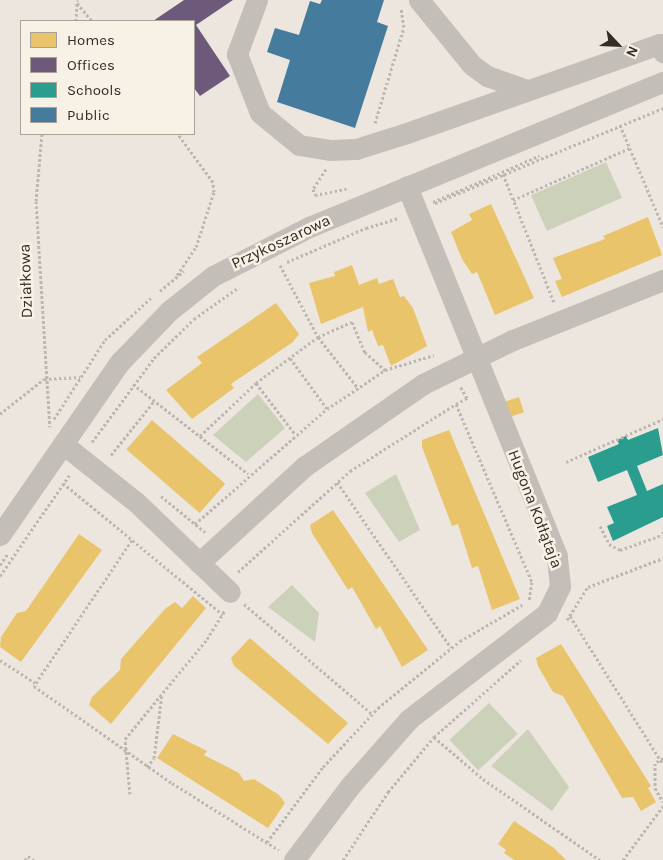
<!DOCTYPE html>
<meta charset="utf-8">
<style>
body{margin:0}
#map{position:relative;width:663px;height:860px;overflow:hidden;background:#ece6df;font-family:Karla,sans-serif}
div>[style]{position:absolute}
.green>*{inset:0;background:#ccd1ba;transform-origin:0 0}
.homes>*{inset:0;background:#e9c46a;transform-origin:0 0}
.offices>*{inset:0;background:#6d597a}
.schools>*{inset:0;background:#2a9d8f}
.public>*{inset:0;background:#457b9d}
.path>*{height:3px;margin-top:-1.5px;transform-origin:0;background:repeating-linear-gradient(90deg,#bdb7b1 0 2.5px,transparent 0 5px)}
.minor>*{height:21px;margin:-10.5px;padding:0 10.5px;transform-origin:10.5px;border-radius:10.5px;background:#c4beb9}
span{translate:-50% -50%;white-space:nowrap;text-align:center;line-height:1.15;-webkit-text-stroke:5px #f8f1e6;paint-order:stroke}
.street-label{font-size:16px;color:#352c27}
.legend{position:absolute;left:20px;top:20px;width:175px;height:115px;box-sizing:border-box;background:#f8f1e6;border:1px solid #aaa29a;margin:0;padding:6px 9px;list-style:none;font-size:15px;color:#352c27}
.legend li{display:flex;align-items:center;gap:10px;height:25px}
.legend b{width:25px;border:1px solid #aaa29a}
.north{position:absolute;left:593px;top:20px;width:50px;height:50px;-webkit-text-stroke:4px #f8f1e6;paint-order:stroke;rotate:115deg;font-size:14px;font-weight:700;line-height:20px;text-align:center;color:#352c27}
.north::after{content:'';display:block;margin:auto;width:18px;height:22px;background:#352c27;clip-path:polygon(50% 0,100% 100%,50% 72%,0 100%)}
</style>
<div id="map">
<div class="green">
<div style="left:606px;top:162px;width:39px;height:82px;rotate:66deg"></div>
<div style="clip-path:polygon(258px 394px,285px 428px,246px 462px,213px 435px)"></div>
<div style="clip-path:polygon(396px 474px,420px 530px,399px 542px,365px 493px)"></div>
<div style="clip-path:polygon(292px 585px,319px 613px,315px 642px,268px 607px)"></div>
<div style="left:489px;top:703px;width:42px;height:54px;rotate:47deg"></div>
<div style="clip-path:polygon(528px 729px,569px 787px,552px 811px,491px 766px)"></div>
</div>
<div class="homes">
<div style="clip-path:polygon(491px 204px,534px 298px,495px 315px,477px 272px,472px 274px,462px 259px,451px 232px,472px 220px,469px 214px)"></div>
<div style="clip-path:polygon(648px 217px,662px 255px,562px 297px,555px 281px,562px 279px,553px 258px,605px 239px,603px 236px)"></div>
<div style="clip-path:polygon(352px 265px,359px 285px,377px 278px,379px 284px,393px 279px,400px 297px,404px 296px,413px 308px,427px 346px,391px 366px,383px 345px,378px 346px,372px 330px,368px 332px,363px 307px,321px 324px,309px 283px,335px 276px,334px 272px)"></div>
<div style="clip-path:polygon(276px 303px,299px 334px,293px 342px,231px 384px,234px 388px,192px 419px,166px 390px,202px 363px,197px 357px)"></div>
<div style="left:519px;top:397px;width:16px;height:16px;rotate:72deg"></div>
<div style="left:152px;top:420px;width:97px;height:39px;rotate:41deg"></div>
<div style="clip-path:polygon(449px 430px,520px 599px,492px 610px,478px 566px,472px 568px,458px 524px,452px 526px,422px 447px,422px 440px)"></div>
<div style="clip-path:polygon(333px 510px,428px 650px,402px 667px,380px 626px,376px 629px,352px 587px,348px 590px,312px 533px,310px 525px)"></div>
<div style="clip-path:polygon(79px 534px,102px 550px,21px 662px,0 647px,1px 637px,17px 613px,26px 611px)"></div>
<div style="clip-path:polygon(193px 596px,206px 608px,111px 724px,89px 705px,92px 697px,120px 670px,121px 659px,165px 609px,175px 602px,182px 608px)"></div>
<div style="clip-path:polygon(250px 638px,348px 723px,328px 744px,234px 666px,231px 658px)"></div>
<div style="clip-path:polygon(561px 644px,651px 786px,648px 788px,656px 802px,641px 811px,633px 797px,622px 798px,563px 696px,553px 692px,538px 666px,536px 658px)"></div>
<div style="clip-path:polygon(173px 734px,207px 751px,204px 755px,239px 773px,244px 781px,254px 779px,279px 795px,285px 803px,268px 828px,157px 758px)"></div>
<div style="clip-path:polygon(514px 821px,554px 848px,566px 860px,514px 860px,504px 853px,506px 850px,498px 844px)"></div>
</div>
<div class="offices">
<div style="clip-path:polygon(184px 0,233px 0,196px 25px,230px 76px,200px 96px,194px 88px,194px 21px,153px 21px)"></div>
</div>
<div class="schools">
<div style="clip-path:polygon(658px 428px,663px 455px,637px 466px,647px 491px,663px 484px,663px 517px,613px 541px,607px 526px,614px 523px,607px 507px,637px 495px,627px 470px,598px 482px,588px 457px,619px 444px,617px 440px,626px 436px,628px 440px)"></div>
</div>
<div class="public">
<div style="clip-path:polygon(322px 0,384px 0,377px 22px,388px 26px,355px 128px,277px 102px,290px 60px,267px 52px,275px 28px,299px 35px,310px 1px,320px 4px)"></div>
</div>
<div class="path">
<div style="left:77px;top:3px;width:23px;rotate:50deg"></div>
<div style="left:76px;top:21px;width:21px;rotate:-87deg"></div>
<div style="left:375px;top:123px;width:100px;rotate:-73.2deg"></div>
<div style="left:404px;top:27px;width:18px;rotate:-99deg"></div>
<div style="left:620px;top:125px;width:111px;rotate:67.1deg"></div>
<div style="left:42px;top:134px;width:67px;rotate:95.1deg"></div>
<div style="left:36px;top:201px;width:226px;rotate:86.5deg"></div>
<div style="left:326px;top:169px;width:24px;rotate:123deg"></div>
<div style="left:313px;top:189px;width:6px;rotate:72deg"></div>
<div style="left:315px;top:195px;width:32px;rotate:-11deg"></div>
<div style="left:503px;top:174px;width:138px;rotate:68.3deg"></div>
<div style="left:513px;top:200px;width:128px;rotate:-24deg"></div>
<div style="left:433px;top:202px;width:116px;rotate:-23.5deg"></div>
<div style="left:435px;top:203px;width:247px;rotate:-22.6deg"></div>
<div style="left:287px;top:262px;width:86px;rotate:-23.3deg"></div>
<div style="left:366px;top:228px;width:34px;rotate:-17deg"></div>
<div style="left:280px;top:265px;width:81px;rotate:62.2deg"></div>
<div style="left:318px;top:337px;width:65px;rotate:51.9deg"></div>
<div style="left:177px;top:275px;width:34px;rotate:-56deg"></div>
<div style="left:196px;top:247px;width:58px;rotate:-71.9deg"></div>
<div style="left:214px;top:192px;width:10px;rotate:-96deg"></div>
<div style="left:213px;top:182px;width:59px;rotate:-126.1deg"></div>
<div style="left:160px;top:291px;width:31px;rotate:-40deg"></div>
<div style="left:290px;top:358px;width:63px;rotate:54deg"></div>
<div style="left:256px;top:383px;width:64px;rotate:52.6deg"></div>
<div style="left:133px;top:384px;width:146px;rotate:38deg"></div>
<div style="left:456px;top:404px;width:13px;rotate:-29deg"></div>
<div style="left:467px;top:398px;width:14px;rotate:-120deg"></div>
<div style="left:0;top:414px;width:56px;rotate:-38.5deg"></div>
<div style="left:44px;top:379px;width:36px;rotate:-3deg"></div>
<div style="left:54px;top:419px;width:94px;rotate:-57.2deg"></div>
<div style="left:105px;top:340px;width:62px;rotate:-42.4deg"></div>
<div style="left:200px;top:436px;width:77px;rotate:-43.4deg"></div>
<div style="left:256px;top:383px;width:77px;rotate:-36.6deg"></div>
<div style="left:318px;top:337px;width:37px;rotate:-24deg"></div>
<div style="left:352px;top:322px;width:33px;rotate:67deg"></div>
<div style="left:365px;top:352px;width:27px;rotate:42deg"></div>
<div style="left:92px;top:442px;width:104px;rotate:-53.6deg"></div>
<div style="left:154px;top:358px;width:56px;rotate:-44.3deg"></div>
<div style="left:194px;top:319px;width:55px;rotate:-35.4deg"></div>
<div style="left:111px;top:455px;width:70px;rotate:-51.3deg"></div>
<div style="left:566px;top:462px;width:106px;rotate:-23.9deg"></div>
<div style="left:337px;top:482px;width:201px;rotate:55.5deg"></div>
<div style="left:63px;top:483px;width:207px;rotate:39.5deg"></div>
<div style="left:161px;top:496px;width:57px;rotate:39.3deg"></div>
<div style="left:195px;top:524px;width:175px;rotate:-41.1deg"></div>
<div style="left:327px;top:409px;width:70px;rotate:-33.9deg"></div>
<div style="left:385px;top:370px;width:51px;rotate:-17deg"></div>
<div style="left:600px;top:526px;width:20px;rotate:63deg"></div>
<div style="left:609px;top:544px;width:13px;rotate:29deg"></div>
<div style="left:620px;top:550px;width:45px;rotate:-19.7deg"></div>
<div style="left:663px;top:531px;width:6px;rotate:90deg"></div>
<div style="left:132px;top:540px;width:176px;rotate:123.9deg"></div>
<div style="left:34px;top:686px;width:169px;rotate:35.1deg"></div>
<div style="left:172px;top:783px;width:126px;rotate:32.1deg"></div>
<div style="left:0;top:565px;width:14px;rotate:-56deg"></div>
<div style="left:238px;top:572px;width:151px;rotate:-42deg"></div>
<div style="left:350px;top:471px;width:125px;rotate:-32.3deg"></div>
<div style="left:456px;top:404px;width:194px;rotate:66.9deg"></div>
<div style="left:532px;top:582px;width:19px;rotate:99deg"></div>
<div style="left:0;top:576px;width:124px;rotate:-55.5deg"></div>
<div style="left:244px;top:604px;width:169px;rotate:40.7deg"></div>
<div style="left:570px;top:616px;width:175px;rotate:57.9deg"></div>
<div style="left:567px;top:620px;width:39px;rotate:-58deg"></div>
<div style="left:588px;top:587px;width:80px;rotate:-21.1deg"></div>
<div style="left:0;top:660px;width:42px;rotate:33.3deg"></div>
<div style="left:434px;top:737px;width:65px;rotate:40.6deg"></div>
<div style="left:483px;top:779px;width:142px;rotate:34.7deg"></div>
<div style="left:663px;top:758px;width:9px;rotate:148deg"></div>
<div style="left:655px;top:763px;width:25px;rotate:90deg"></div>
<div style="left:655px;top:788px;width:16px;rotate:60deg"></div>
<div style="left:147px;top:767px;width:11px;rotate:-52deg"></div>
<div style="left:154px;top:758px;width:64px;rotate:-82.9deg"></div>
<div style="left:130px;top:794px;width:55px;rotate:-95.2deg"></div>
<div style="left:125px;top:739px;width:129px;rotate:-50.6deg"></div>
<div style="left:207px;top:639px;width:34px;rotate:-58deg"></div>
<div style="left:267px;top:842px;width:94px;rotate:-53.3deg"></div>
<div style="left:323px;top:767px;width:81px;rotate:-47deg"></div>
<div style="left:378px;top:708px;width:106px;rotate:-39.3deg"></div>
<div style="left:460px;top:641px;width:72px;rotate:-30.1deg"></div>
<div style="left:25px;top:860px;width:5px;rotate:-53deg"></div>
<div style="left:28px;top:856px;width:7px;rotate:34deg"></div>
<div style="left:343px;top:860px;width:82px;rotate:-56.5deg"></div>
<div style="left:388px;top:792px;width:72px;rotate:-50.1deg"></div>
<div style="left:434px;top:737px;width:116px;rotate:-41.5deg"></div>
<div style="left:623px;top:860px;width:67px;rotate:-53.5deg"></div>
</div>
<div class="minor">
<div style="left:257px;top:0;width:58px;rotate:110.3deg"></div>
<div style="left:237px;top:54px;width:63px;rotate:68.7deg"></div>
<div style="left:260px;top:113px;width:50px;rotate:39.4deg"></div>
<div style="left:299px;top:145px;width:31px;rotate:9deg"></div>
<div style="left:330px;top:150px;width:26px;rotate:-2deg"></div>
<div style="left:356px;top:149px;width:50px;rotate:-17.4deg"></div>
<div style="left:404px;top:134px;width:271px;rotate:-19.4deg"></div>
<div style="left:660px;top:44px;width:9px;rotate:69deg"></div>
<div style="left:419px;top:0;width:84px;rotate:50.8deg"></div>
<div style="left:472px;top:65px;width:19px;rotate:36deg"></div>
<div style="left:487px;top:76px;width:42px;rotate:19.3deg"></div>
<div style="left:63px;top:444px;width:93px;rotate:38.5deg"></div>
<div style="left:136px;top:502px;width:130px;rotate:43.8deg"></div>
<div style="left:0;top:535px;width:211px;rotate:-55.3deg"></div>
<div style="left:120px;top:362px;width:71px;rotate:-46.1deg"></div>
<div style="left:169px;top:311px;width:56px;rotate:-38.5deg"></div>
<div style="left:213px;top:276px;width:108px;rotate:-27deg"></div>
<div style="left:309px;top:227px;width:383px;rotate:-22.3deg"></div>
<div style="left:199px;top:563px;width:144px;rotate:-42.5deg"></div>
<div style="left:305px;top:466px;width:144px;rotate:-34.8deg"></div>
<div style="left:423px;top:384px;width:100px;rotate:-26.1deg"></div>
<div style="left:513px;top:340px;width:162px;rotate:-21.8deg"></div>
<div style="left:294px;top:860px;width:93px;rotate:-52.9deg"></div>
<div style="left:350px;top:786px;width:89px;rotate:-48.6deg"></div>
<div style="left:409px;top:719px;width:174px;rotate:-37.5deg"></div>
<div style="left:547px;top:613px;width:30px;rotate:-64deg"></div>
<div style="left:560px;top:586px;width:30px;rotate:-96deg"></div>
<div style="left:557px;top:556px;width:399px;rotate:-112.1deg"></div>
</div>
<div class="street-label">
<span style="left:281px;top:242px;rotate:-25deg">Przykoszarowa</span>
<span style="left:26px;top:281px;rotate:-92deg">Działkowa</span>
<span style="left:535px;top:509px;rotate:69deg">Hugona Kołłątaja</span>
</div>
<ul class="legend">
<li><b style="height:14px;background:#e9c46a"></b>Homes</li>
<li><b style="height:14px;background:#6d597a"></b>Offices</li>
<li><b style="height:14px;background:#2a9d8f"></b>Schools</li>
<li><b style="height:14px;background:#457b9d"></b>Public</li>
</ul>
<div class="north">N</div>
</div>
